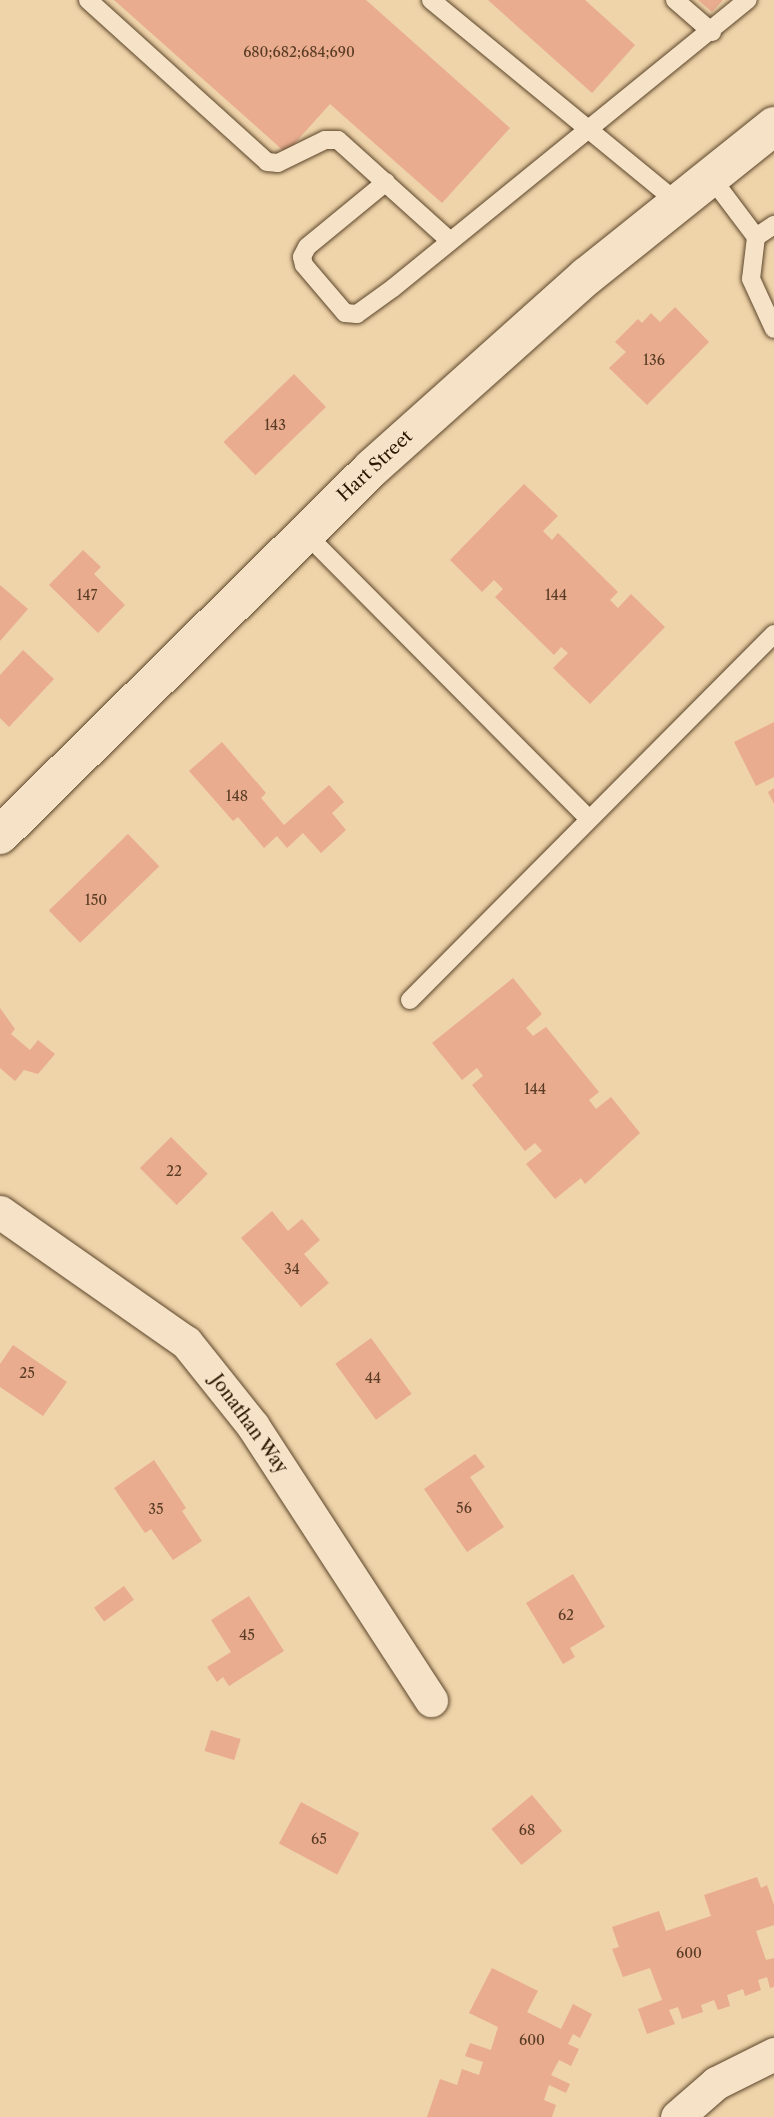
<!DOCTYPE html>
<style>
body{margin:0}
#map{position:relative;width:774px;height:2117px;overflow:hidden;background:#efd3a9;font-family:"Libre Caslon Text",serif}
div>[style]{position:absolute}
.building>*{inset:0;background:#e9ac8f;transform-origin:0 0}
.roads{filter:drop-shadow(0 0 2px #5b452a) drop-shadow(0 0 2px #5b452a)}
.lane>*{height:18px;margin:-9px;padding:0 9px;transform-origin:9px;border-radius:9px;background:#f5e2c7}
.street>*{height:33px;margin:-16.5px;padding:0 16.5px;transform-origin:16.5px;border-radius:16.5px;background:#f5e2c7}
.secondary>*{height:38px;margin:-19px;padding:0 19px;transform-origin:19px;border-radius:19px;background:#f5e2c7}
span{translate:-50% -50%;white-space:nowrap;text-align:center;line-height:1.15;-webkit-text-stroke:7px #f5e2c7;paint-order:stroke}
.number-label{font-size:14px;color:#5a3c24}
.number-label span{-webkit-text-stroke-width:0}
.street-label{font-size:18px;color:#2a1600}
</style>
<div id="map">
<div class="building">
<div style="clip-path:polygon(114px 0,366px 0,510px 128px,442px 203px,330px 104px,286px 153px)"></div>
<div style="clip-path:polygon(488px 0,585px 0,635px 45px,592px 93px)"></div>
<div style="clip-path:polygon(698px 0,723px 0,712px 12px)"></div>
<div style="clip-path:polygon(675px 307px,709px 342px,647px 405px,609px 368px,626px 352px,615px 342px,638px 319px,642px 323px,651px 313px,660px 322px)"></div>
<div style="left:294px;top:374px;width:46px;height:98px;rotate:46deg"></div>
<div style="clip-path:polygon(524px 484px,558px 516px,543px 531px,552px 540px,558px 533px,618px 592px,610px 600px,618px 608px,631px 594px,665px 627px,590px 704px,553px 668px,568px 653px,561px 647px,554px 655px,495px 597px,503px 589px,494px 580px,482px 592px,450px 560px)"></div>
<div style="clip-path:polygon(83px 550px,101px 567px,94px 574px,125px 605px,98px 633px,49px 585px)"></div>
<div style="clip-path:polygon(0 585px,28px 609px,0 641px)"></div>
<div style="clip-path:polygon(23px 650px,54px 679px,9px 727px,0 718px,0 675px)"></div>
<div style="clip-path:polygon(774px 722px,774px 777px,756px 786px,734px 742px)"></div>
<div style="clip-path:polygon(222px 742px,266px 793px,261px 798px,284px 825px,329px 785px,344px 802px,332px 813px,346px 830px,321px 853px,303px 833px,287px 848px,277px 836px,264px 848px,238px 817px,233px 821px,189px 771px)"></div>
<div style="clip-path:polygon(774px 788px,774px 804px,768px 792px)"></div>
<div style="left:128px;top:834px;width:45px;height:110px;rotate:46deg"></div>
<div style="clip-path:polygon(513px 978px,542px 1014px,526px 1028px,533px 1036px,546px 1027px,599px 1092px,589px 1100px,596px 1109px,611px 1097px,640px 1133px,585px 1184px,581px 1178px,555px 1199px,526px 1164px,542px 1151px,535px 1143px,525px 1151px,472px 1085px,483px 1076px,477px 1068px,462px 1080px,432px 1043px)"></div>
<div style="clip-path:polygon(0 1008px,15px 1029px,11px 1034px,30px 1050px,38px 1040px,55px 1054px,38px 1074px,24px 1070px,15px 1081px,0 1068px)"></div>
<div style="left:171px;top:1137px;width:52px;height:44px;rotate:45deg"></div>
<div style="clip-path:polygon(272px 1211px,288px 1231px,302px 1219px,320px 1240px,304px 1254px,329px 1283px,301px 1307px,241px 1238px)"></div>
<div style="left:371px;top:1338px;width:69px;height:44px;rotate:54deg"></div>
<div style="clip-path:polygon(13px 1345px,67px 1382px,43px 1416px,0 1387px,0 1364px)"></div>
<div style="clip-path:polygon(475px 1454px,485px 1467px,470px 1477px,504px 1527px,467px 1552px,424px 1489px)"></div>
<div style="clip-path:polygon(154px 1460px,186px 1508px,182px 1511px,202px 1541px,173px 1560px,151px 1529px,145px 1533px,114px 1488px)"></div>
<div style="clip-path:polygon(573px 1574px,605px 1627px,570px 1648px,575px 1657px,563px 1664px,526px 1603px)"></div>
<div style="left:124px;top:1586px;width:17px;height:37px;rotate:54deg"></div>
<div style="clip-path:polygon(249px 1596px,284px 1651px,229px 1686px,223px 1677px,217px 1682px,207px 1667px,231px 1652px,211px 1620px)"></div>
<div style="left:211px;top:1730px;width:31px;height:22px;rotate:17deg"></div>
<div style="left:532px;top:1795px;width:47px;height:53px;rotate:50deg"></div>
<div style="left:301px;top:1802px;width:66px;height:47px;rotate:28deg"></div>
<div style="clip-path:polygon(757px 1877px,761px 1888px,767px 1885px,774px 1905px,774px 1925px,756px 1931px,766px 1960px,774px 1958px,774px 1987px,770px 1988px,767px 1977px,758px 1980px,761px 1990px,745px 1996px,743px 1989px,727px 1995px,730px 2006px,718px 2010px,714px 2000px,701px 2005px,703px 2012px,682px 2019px,678px 2007px,669px 2010px,675px 2024px,647px 2034px,638px 2009px,662px 2000px,650px 1968px,623px 1977px,612px 1949px,619px 1947px,612px 1927px,659px 1911px,666px 1931px,711px 1916px,704px 1895px)"></div>
<div style="clip-path:polygon(492px 1968px,538px 1991px,527px 2012px,561px 2029px,573px 2004px,592px 2014px,580px 2038px,573px 2034px,568px 2044px,579px 2049px,571px 2066px,559px 2060px,551px 2075px,570px 2084px,566px 2093px,549px 2085px,544px 2100px,556px 2105px,552px 2117px,427px 2117px,440px 2079px,457px 2085px,462px 2069px,479px 2075px,483px 2062px,465px 2056px,470px 2043px,491px 2050px,498px 2027px,469px 2013px)"></div>
</div>
<div class="roads">
<div class="lane">
<div style="left:88px;top:0;width:241px;rotate:42.1deg"></div>
<div style="left:267px;top:162px;width:11px;rotate:5deg"></div>
<div style="left:278px;top:163px;width:52px;rotate:-26.1deg"></div>
<div style="left:325px;top:140px;width:13px"></div>
<div style="left:338px;top:140px;width:149px;rotate:42deg"></div>
<div style="left:431px;top:0;width:318px;rotate:39.4deg"></div>
<div style="left:675px;top:0;width:49px;rotate:40.9deg"></div>
<div style="left:710px;top:176px;width:76px;rotate:53deg"></div>
<div style="left:756px;top:237px;width:22px;rotate:-34deg"></div>
<div style="left:386px;top:182px;width:102px;rotate:140.6deg"></div>
<div style="left:307px;top:247px;width:11px;rotate:117deg"></div>
<div style="left:302px;top:257px;width:8px;rotate:76deg"></div>
<div style="left:304px;top:265px;width:63px;rotate:49.5deg"></div>
<div style="left:345px;top:313px;width:12px;rotate:5deg"></div>
<div style="left:357px;top:314px;width:44px;rotate:-35.8deg"></div>
<div style="left:393px;top:288px;width:457px;rotate:-39.1deg"></div>
<div style="left:756px;top:237px;width:42px;rotate:96.8deg"></div>
<div style="left:751px;top:279px;width:55px;rotate:65.3deg"></div>
<div style="left:304px;top:532px;width:403px;rotate:45.2deg"></div>
<div style="left:410px;top:1000px;width:516px;rotate:-45.16deg"></div>
</div>
<div class="street">
<div style="left:0;top:1212px;width:227px;rotate:35deg"></div>
<div style="left:186px;top:1342px;width:107px;rotate:51.4deg"></div>
<div style="left:253px;top:1426px;width:327px;rotate:57deg"></div>
<div style="left:677px;top:2117px;width:52px;rotate:-41.1deg"></div>
<div style="left:716px;top:2083px;width:65px;rotate:-26.6deg"></div>
</div>
<div class="secondary">
<div style="left:0;top:835px;width:523px;rotate:-44.61deg"></div>
<div style="left:372px;top:468px;width:288px;rotate:-41.8deg"></div>
<div style="left:587px;top:276px;width:240px;rotate:-38.7deg"></div>
</div>
</div>
<div class="number-label">
<span style="left:299px;top:52px">680;682;684;690</span>
<span style="left:654px;top:360px">136</span>
<span style="left:275px;top:425px">143</span>
<span style="left:87px;top:595px">147</span>
<span style="left:556px;top:595px">144</span>
<span style="left:237px;top:796px">148</span>
<span style="left:96px;top:900px">150</span>
<span style="left:535px;top:1089px">144</span>
<span style="left:174px;top:1171px">22</span>
<span style="left:292px;top:1269px">34</span>
<span style="left:27px;top:1373px">25</span>
<span style="left:373px;top:1378px">44</span>
<span style="left:464px;top:1508px">56</span>
<span style="left:156px;top:1509px">35</span>
<span style="left:566px;top:1615px">62</span>
<span style="left:247px;top:1635px">45</span>
<span style="left:527px;top:1830px">68</span>
<span style="left:319px;top:1839px">65</span>
<span style="left:689px;top:1953px">600</span>
<span style="left:532px;top:2040px">600</span>
</div>
<div class="street-label">
<span style="left:375px;top:466px;rotate:-43deg">Hart Street</span>
<span style="left:249px;top:1424px;rotate:54deg">Jonathan Way</span>
</div>
</div>
